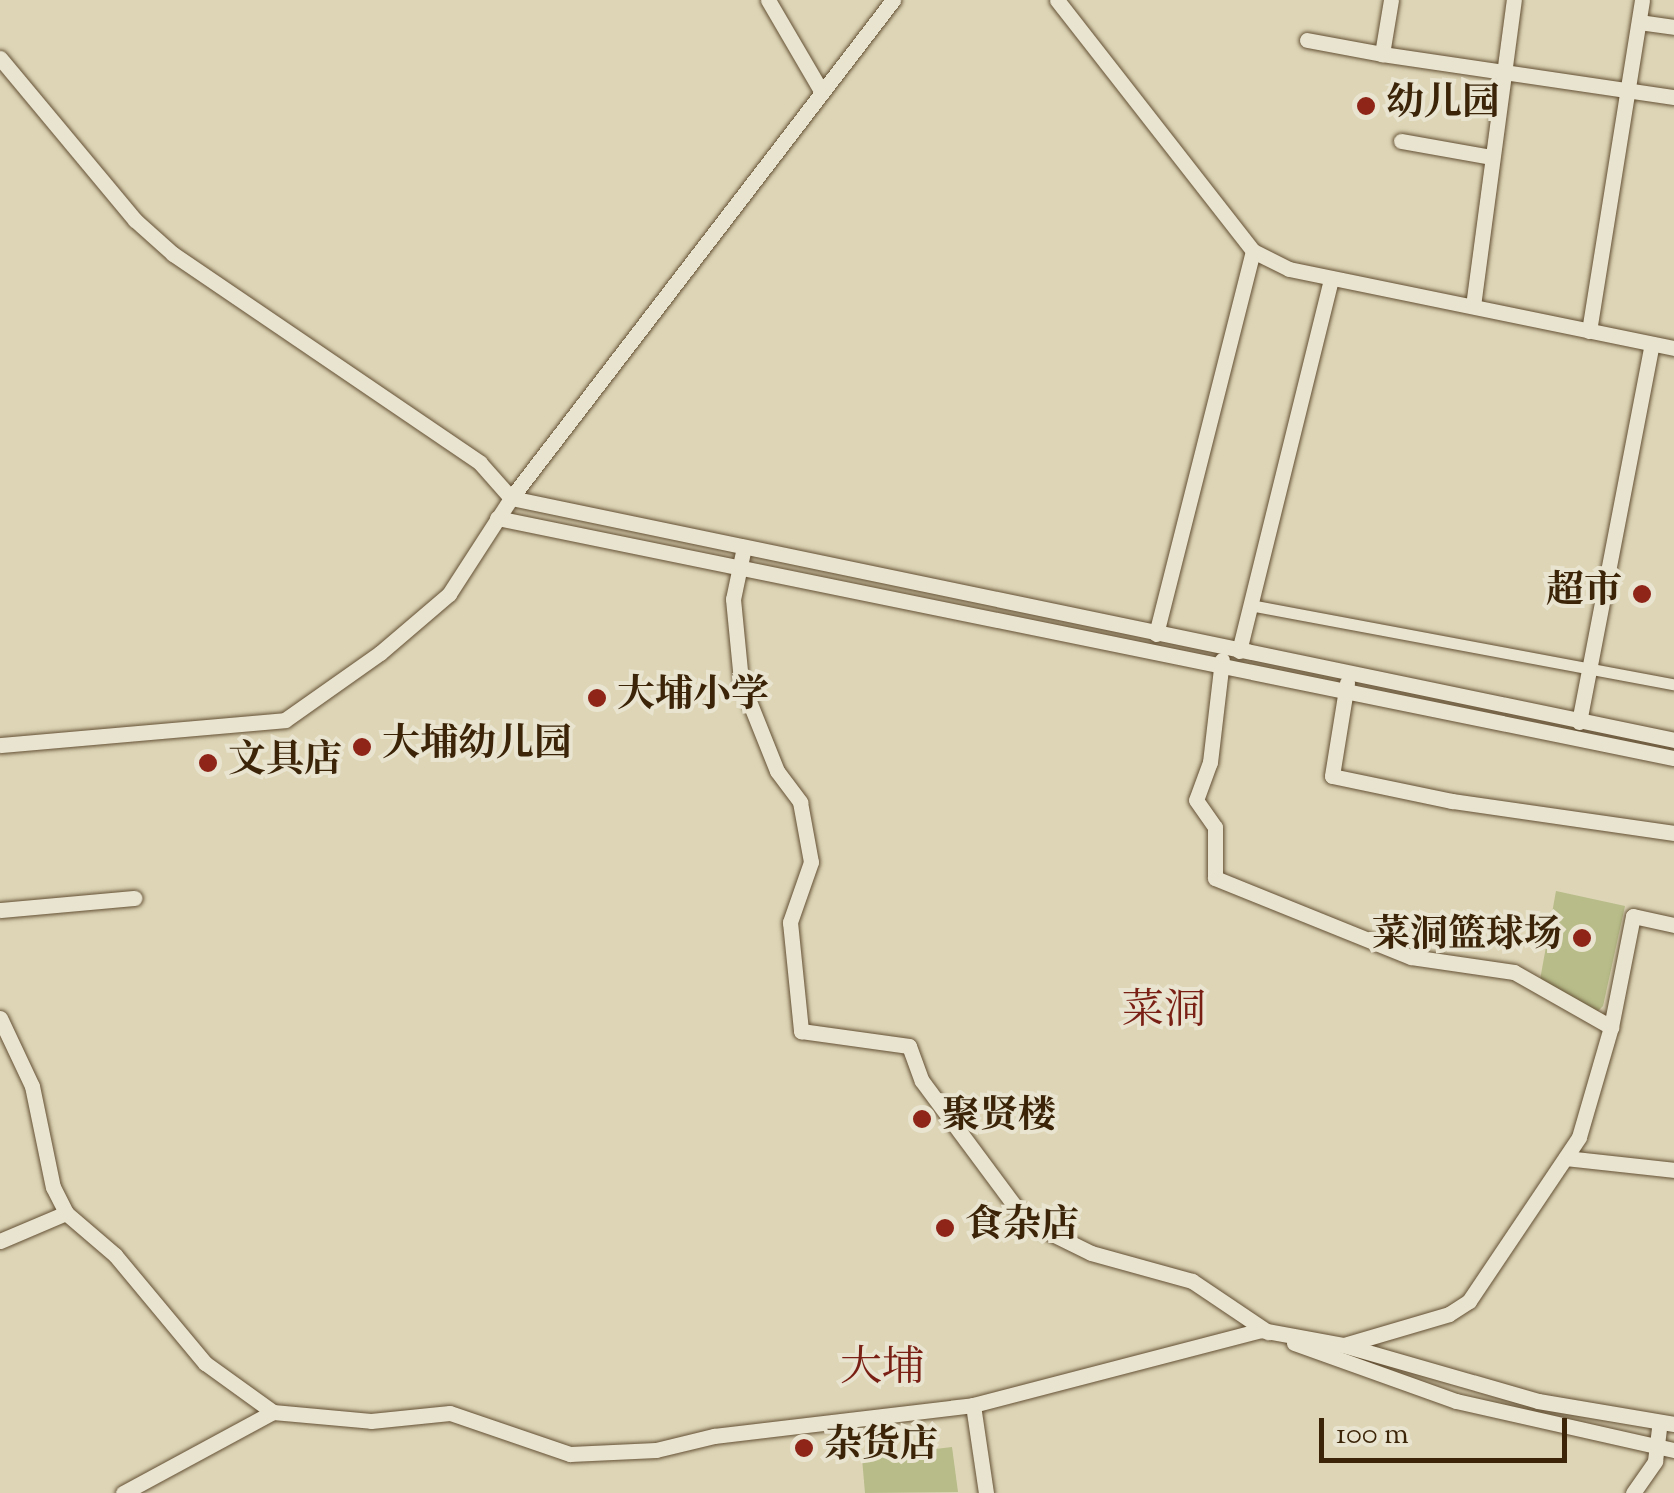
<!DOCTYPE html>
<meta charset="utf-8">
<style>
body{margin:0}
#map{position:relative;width:1674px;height:1493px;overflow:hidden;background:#ddd5b6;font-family:"Sorts Mill Goudy","Noto Serif SC",serif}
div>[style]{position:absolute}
.green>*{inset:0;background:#b7bc89}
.roads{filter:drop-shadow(0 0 2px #645034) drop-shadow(0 0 2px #645034)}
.pedestrian>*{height:11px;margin:-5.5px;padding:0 5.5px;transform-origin:5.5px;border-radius:5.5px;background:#e9e4d0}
.minor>*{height:15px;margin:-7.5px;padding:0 7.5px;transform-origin:7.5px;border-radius:7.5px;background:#e9e4d0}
.dots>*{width:28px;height:28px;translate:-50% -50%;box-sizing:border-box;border:5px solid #e9e4d0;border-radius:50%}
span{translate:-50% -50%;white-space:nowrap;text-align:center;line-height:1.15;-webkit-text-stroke:8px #e9e4d0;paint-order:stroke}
.poi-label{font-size:38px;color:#3b2408;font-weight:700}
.left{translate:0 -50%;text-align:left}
.right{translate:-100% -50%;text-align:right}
.quarter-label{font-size:42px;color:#7a1f14}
.scale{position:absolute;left:1319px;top:1418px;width:248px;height:45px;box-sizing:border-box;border:5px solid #3b2408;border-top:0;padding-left:12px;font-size:30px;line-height:35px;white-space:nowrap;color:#3b2408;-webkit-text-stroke:8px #e9e4d0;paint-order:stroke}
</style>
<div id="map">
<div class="green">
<div style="clip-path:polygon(1556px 891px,1625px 906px,1603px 1006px,1595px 1014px,1540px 980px)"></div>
<div style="clip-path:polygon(952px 1447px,958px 1492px,865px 1493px,862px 1458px)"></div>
</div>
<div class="roads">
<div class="pedestrian">
<div style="left:1250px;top:605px;width:431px;rotate:10.6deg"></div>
</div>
<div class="minor">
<div style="left:768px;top:0;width:103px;rotate:59.7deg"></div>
<div style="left:1057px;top:0;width:318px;rotate:52deg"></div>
<div style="left:1253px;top:251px;width:40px;rotate:26.6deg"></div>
<div style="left:1289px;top:269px;width:393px;rotate:11.6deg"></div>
<div style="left:1391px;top:0;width:55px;rotate:99.5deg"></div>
<div style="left:1382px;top:54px;width:295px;rotate:8.4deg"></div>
<div style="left:1639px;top:22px;width:35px;rotate:8deg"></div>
<div style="left:1307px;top:40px;width:76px;rotate:10.6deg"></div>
<div style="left:0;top:58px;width:211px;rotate:50.2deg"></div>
<div style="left:135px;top:220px;width:51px;rotate:41.8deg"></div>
<div style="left:173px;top:254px;width:371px;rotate:34.2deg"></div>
<div style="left:480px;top:463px;width:47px;rotate:48.5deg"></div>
<div style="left:511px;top:498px;width:1188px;rotate:11.75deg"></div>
<div style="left:1401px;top:141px;width:92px;rotate:10deg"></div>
<div style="left:1473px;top:306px;width:309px;rotate:-82.4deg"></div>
<div style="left:1589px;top:331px;width:335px;rotate:-80.9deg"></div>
<div style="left:497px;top:518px;width:1201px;rotate:11.53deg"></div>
<div style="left:744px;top:547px;width:53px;rotate:101.9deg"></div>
<div style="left:733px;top:599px;width:82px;rotate:84.4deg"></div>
<div style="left:741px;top:681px;width:97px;rotate:68.2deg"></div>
<div style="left:777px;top:771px;width:39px;rotate:53deg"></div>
<div style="left:800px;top:802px;width:61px;rotate:79.6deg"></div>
<div style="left:811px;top:862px;width:64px;rotate:109.3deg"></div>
<div style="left:790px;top:922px;width:110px;rotate:84.2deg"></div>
<div style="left:801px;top:1031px;width:109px;rotate:7.9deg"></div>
<div style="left:909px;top:1046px;width:37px;rotate:70deg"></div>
<div style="left:922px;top:1081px;width:174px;rotate:53.4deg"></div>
<div style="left:1026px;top:1221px;width:72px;rotate:26.2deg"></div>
<div style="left:1091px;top:1253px;width:105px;rotate:15.5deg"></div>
<div style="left:1192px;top:1281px;width:92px;rotate:33.9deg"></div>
<div style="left:1156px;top:634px;width:395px;rotate:-75.8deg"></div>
<div style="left:1239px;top:651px;width:384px;rotate:-76.1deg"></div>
<div style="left:1222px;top:660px;width:103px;rotate:96.7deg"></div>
<div style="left:1210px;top:762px;width:40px;rotate:110.2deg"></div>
<div style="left:1196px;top:800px;width:33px;rotate:55deg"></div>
<div style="left:1215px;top:827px;width:51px;rotate:90deg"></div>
<div style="left:1215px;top:878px;width:211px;rotate:22deg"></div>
<div style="left:1411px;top:957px;width:104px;rotate:8.3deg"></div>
<div style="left:1514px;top:972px;width:112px;rotate:29.6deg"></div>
<div style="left:1347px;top:683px;width:94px;rotate:99.2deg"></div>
<div style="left:1332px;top:776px;width:123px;rotate:11.8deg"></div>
<div style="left:1452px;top:801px;width:224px;rotate:8.2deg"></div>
<div style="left:1579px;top:722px;width:385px;rotate:-79.1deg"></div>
<div style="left:0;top:745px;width:286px;rotate:-5deg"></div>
<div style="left:285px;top:720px;width:116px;rotate:-35.2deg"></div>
<div style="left:380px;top:653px;width:91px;rotate:-40.5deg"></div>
<div style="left:449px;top:594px;width:114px;rotate:-57.1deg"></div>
<div style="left:511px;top:498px;width:628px;rotate:-52.51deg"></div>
<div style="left:0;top:910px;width:135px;rotate:-5.1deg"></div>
<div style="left:0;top:1018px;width:75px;rotate:64.8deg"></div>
<div style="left:32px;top:1086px;width:103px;rotate:78.3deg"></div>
<div style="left:53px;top:1187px;width:29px;rotate:63deg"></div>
<div style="left:66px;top:1213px;width:65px;rotate:40.6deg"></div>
<div style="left:115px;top:1255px;width:141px;rotate:50.2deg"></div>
<div style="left:205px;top:1363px;width:84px;rotate:35.8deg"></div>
<div style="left:273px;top:1412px;width:98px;rotate:5.2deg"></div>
<div style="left:371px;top:1421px;width:79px;rotate:-5.8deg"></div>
<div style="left:450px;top:1413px;width:127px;rotate:18.9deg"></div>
<div style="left:570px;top:1454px;width:86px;rotate:-2.7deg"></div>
<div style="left:656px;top:1450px;width:60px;rotate:-13.6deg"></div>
<div style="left:714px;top:1436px;width:261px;rotate:-6.8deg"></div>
<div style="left:973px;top:1405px;width:298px;rotate:-14.6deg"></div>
<div style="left:1261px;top:1330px;width:83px;rotate:10.4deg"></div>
<div style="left:1343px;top:1345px;width:203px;rotate:16deg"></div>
<div style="left:1538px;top:1401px;width:138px;rotate:9.6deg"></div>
<div style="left:1566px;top:1158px;width:109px;rotate:6.3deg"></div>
<div style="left:0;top:1241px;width:72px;rotate:-23deg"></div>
<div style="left:1294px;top:1343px;width:172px;rotate:19.7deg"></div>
<div style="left:1456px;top:1401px;width:223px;rotate:12.7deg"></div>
<div style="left:1344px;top:1345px;width:109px;rotate:-16.4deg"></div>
<div style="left:1449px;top:1314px;width:24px;rotate:-33deg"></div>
<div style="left:1469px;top:1301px;width:197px;rotate:-56.1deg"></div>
<div style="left:1579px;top:1137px;width:115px;rotate:-73.8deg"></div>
<div style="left:1611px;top:1027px;width:113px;rotate:-78.8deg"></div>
<div style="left:1633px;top:916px;width:42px;rotate:12.4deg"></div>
<div style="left:973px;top:1405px;width:89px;rotate:81.6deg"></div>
<div style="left:123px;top:1493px;width:170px;rotate:-28.4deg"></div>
<div style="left:1633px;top:1493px;width:39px;rotate:-55deg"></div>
<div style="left:1655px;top:1461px;width:38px;rotate:-83deg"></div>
</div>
</div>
<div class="dots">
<div style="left:1366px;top:106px;background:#8f2418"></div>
<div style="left:1642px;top:594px;background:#8f2418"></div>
<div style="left:597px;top:698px;background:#8f2418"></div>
<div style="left:362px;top:747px;background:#8f2418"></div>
<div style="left:208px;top:763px;background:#8f2418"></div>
<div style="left:1582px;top:938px;background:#8f2418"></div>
<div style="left:922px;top:1119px;background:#8f2418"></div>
<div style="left:945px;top:1228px;background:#8f2418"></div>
<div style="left:804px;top:1448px;background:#8f2418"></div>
</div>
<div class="poi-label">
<span class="left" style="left:1386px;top:106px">幼儿园</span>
<span class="right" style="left:1622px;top:594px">超市</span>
<span class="left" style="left:617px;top:698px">大埔小学</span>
<span class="left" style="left:382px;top:747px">大埔幼儿园</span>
<span class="left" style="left:228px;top:763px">文具店</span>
<span class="right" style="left:1562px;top:938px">菜洞篮球场</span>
<span class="left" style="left:942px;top:1119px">聚贤楼</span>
<span class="left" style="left:965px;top:1228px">食杂店</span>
<span class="left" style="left:824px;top:1448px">杂货店</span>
</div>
<div class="quarter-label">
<span style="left:1164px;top:1013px">菜洞</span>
<span style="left:882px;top:1370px">大埔</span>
</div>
<div class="scale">100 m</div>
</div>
